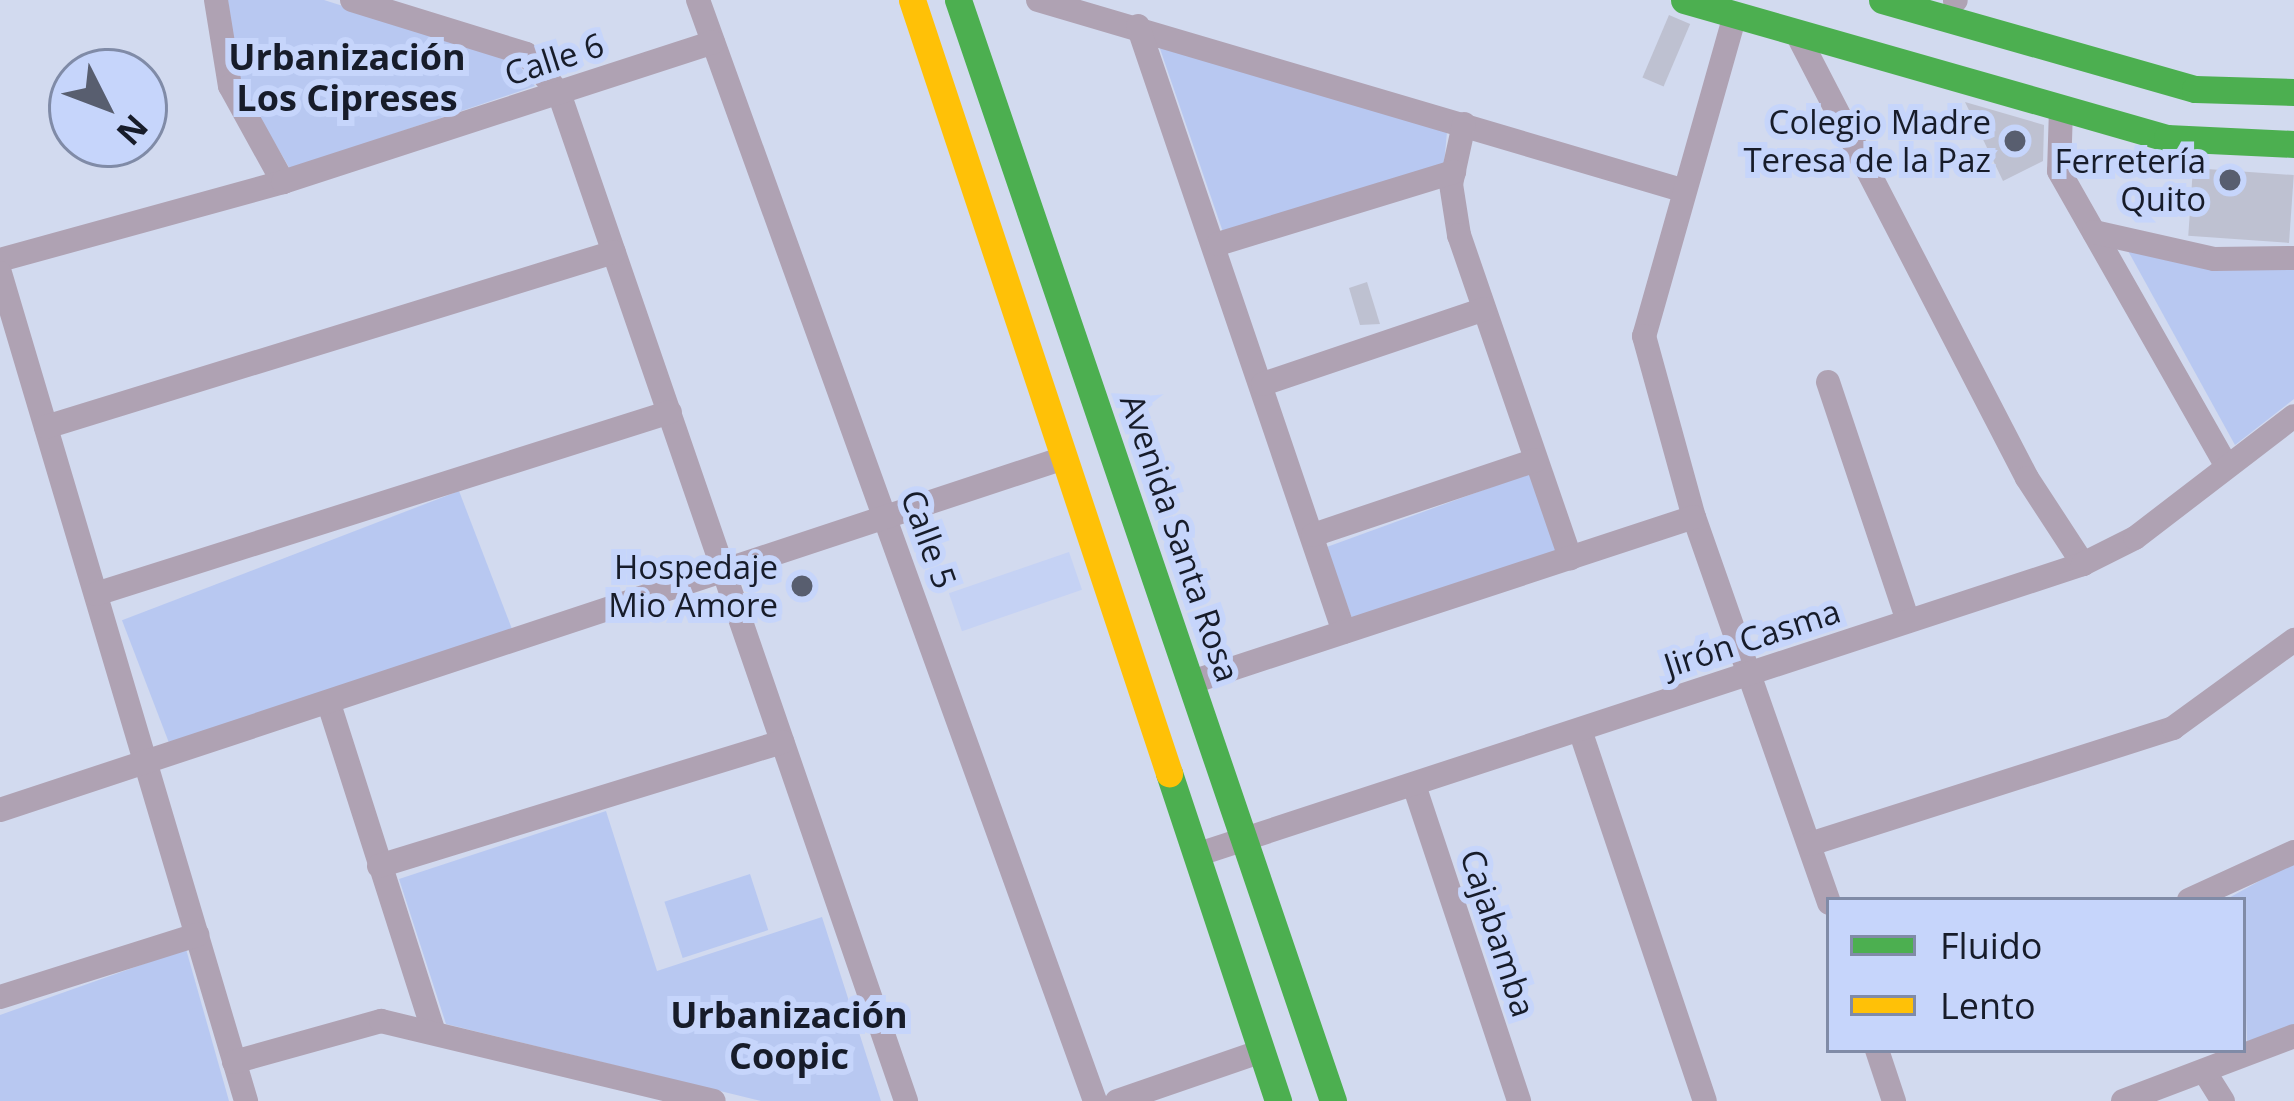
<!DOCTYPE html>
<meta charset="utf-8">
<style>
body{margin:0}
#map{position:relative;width:2294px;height:1101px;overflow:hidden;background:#d2daef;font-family:"Open Sans",sans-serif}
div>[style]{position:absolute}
.built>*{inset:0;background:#c5d2f4;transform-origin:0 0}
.green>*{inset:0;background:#b8c8f1;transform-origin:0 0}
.building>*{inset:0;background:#bec1d1;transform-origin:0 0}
.street>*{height:24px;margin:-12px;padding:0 12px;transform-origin:12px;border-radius:12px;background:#afa2b3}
.fast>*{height:27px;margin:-13.5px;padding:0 13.5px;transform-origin:13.5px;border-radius:13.5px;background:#4caf50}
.slow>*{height:27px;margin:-13.5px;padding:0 13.5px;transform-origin:13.5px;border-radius:13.5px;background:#ffc107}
.dots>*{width:33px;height:33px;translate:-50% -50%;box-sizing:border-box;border:6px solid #c6d5fb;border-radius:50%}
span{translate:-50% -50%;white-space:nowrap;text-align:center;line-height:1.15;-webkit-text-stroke:12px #c6d5fb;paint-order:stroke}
.street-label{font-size:33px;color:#171c2a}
.poi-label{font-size:33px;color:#171c2a}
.right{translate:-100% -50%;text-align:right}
.neighbourhood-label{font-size:36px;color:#171c2a;font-weight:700}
.legend{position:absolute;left:1826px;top:897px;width:420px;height:156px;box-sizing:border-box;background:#c6d5fb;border:3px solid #808ba7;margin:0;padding:15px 21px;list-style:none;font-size:36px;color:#171c2a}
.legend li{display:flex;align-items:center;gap:24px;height:60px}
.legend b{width:60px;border:3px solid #808ba7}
.north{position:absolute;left:48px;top:48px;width:120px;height:120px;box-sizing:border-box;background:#c6d5fb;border:3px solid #808ba7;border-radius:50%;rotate:132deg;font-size:33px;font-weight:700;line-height:48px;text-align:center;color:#171c2a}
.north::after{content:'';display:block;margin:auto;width:42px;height:54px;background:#585e6f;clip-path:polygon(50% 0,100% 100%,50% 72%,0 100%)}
</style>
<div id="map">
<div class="built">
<div style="left:1069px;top:552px;width:40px;height:127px;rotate:71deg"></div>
</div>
<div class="green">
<div style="clip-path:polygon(228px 0,324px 0,516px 61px,535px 86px,290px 169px,238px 80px)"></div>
<div style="clip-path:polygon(1158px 43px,1447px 132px,1444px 164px,1223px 232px)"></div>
<div style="clip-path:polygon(2127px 249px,2294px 267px,2294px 399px,2235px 445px)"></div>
<div style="left:1530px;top:473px;width:84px;height:217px;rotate:70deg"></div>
<div style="left:459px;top:491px;width:149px;height:361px;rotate:69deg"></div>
<div style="clip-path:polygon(606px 811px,657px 971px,822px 917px,881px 1101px,761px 1101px,446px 1024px,399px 879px)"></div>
<div style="clip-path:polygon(2294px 862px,2294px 1026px,2247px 1043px,2243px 900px,2225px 900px)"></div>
<div style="left:750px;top:874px;width:59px;height:90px;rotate:72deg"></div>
<div style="clip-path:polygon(186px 949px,229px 1101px,0 1101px,0 1015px)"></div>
</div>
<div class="building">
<div style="left:1669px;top:15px;width:23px;height:68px;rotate:23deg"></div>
<div style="clip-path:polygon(1965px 102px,2044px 125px,2043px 161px,2003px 181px)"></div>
<div style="left:2193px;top:168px;width:101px;height:68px;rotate:4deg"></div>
<div style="clip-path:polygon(1367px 282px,1380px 324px,1360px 325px,1349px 288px)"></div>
</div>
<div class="street">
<div style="left:216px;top:0;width:87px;rotate:80.8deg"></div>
<div style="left:230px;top:86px;width:110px;rotate:61.1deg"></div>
<div style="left:352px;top:0;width:182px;rotate:17.2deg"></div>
<div style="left:526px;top:54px;width:51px;rotate:49.8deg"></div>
<div style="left:559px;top:93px;width:1066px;rotate:71deg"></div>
<div style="left:698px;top:0;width:1170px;rotate:70.17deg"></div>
<div style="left:1038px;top:0;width:671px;rotate:16.44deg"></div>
<div style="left:1955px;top:1px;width:1px;rotate:-45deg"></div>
<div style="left:1735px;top:15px;width:334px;rotate:105.8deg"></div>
<div style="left:1644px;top:336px;width:188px;rotate:74.6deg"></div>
<div style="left:1694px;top:517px;width:409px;rotate:70.7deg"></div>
<div style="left:1138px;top:26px;width:640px;rotate:71.23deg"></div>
<div style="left:1796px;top:32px;width:502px;rotate:62.62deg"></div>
<div style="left:2027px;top:478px;width:103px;rotate:56.9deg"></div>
<div style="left:2061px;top:109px;width:62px;rotate:91.8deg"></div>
<div style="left:2059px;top:171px;width:340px;rotate:60.4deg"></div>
<div style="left:1464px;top:124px;width:61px;rotate:102.2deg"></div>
<div style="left:1451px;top:184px;width:52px;rotate:81.1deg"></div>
<div style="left:1459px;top:235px;width:342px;rotate:71deg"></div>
<div style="left:2094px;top:232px;width:123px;rotate:12.7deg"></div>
<div style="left:2214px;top:259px;width:80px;rotate:-0.7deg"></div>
<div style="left:1218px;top:244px;width:247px;rotate:-17deg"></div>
<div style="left:0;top:260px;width:294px;rotate:-15.4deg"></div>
<div style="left:283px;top:182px;width:452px;rotate:-18deg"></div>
<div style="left:0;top:273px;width:864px;rotate:73.45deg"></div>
<div style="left:1828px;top:382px;width:252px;rotate:71.5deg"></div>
<div style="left:1263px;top:384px;width:233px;rotate:-18.7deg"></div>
<div style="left:46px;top:427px;width:594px;rotate:-17.12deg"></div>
<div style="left:1313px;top:535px;width:235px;rotate:-18.6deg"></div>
<div style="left:96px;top:594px;width:602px;rotate:-17.59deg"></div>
<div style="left:1192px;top:682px;width:528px;rotate:-18.19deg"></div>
<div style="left:330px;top:707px;width:339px;rotate:72.3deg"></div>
<div style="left:1580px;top:730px;width:391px;rotate:71.4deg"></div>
<div style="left:1414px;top:785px;width:333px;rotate:71.6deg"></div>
<div style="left:0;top:810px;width:1118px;rotate:-18.31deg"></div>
<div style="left:1810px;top:844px;width:381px;rotate:-17.7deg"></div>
<div style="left:2173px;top:728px;width:150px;rotate:-36deg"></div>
<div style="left:1196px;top:855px;width:934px;rotate:-18.16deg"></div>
<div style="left:2083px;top:564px;width:58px;rotate:-26.6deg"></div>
<div style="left:2135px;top:538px;width:200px;rotate:-37.5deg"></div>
<div style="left:379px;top:866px;width:422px;rotate:-17.1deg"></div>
<div style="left:2189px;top:900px;width:115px;rotate:-24.6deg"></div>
<div style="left:0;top:997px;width:207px;rotate:-17.5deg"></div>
<div style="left:1877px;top:1050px;width:54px;rotate:71.6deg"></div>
<div style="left:234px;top:1062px;width:153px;rotate:-15.6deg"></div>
<div style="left:381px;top:1021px;width:342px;rotate:13.5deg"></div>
<div style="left:2206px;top:1074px;width:32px;rotate:58deg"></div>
<div style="left:1117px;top:1101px;width:153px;rotate:-19deg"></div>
<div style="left:2123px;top:1101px;width:183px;rotate:-20.8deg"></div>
</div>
<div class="fast">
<div style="left:958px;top:0;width:1163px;rotate:71.19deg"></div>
<div style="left:1684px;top:0;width:502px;rotate:15.95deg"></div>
<div style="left:2167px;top:138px;width:127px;rotate:2.7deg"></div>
<div style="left:1882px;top:0;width:325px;rotate:15.9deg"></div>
<div style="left:2195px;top:89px;width:99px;rotate:1.7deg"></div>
<div style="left:1169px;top:773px;width:346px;rotate:71.6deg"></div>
</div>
<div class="slow">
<div style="left:912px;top:0;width:815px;rotate:71.61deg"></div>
</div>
<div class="dots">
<div style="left:2015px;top:141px;background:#585e6f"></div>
<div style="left:2230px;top:180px;background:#585e6f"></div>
<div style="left:802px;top:586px;background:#585e6f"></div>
</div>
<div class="street-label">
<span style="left:554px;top:59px;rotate:-18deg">Calle 6</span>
<span style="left:1180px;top:538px;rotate:71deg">Avenida Santa Rosa</span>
<span style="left:929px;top:539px;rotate:70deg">Calle 5</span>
<span style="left:1752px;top:638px;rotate:-18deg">Jirón Casma</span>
<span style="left:1498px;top:933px;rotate:72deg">Cajabamba</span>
</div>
<div class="poi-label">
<span class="right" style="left:1991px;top:141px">Colegio Madre<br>Teresa de la Paz</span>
<span class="right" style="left:2206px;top:180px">Ferretería<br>Quito</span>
<span class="right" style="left:778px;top:586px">Hospedaje<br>Mio Amore</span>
</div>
<div class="neighbourhood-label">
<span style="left:347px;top:77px">Urbanización<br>Los Cipreses</span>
<span style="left:789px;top:1035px">Urbanización<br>Coopic</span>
</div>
<ul class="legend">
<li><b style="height:15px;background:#4caf50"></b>Fluido</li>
<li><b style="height:15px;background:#ffc107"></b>Lento</li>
</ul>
<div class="north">N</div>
</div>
